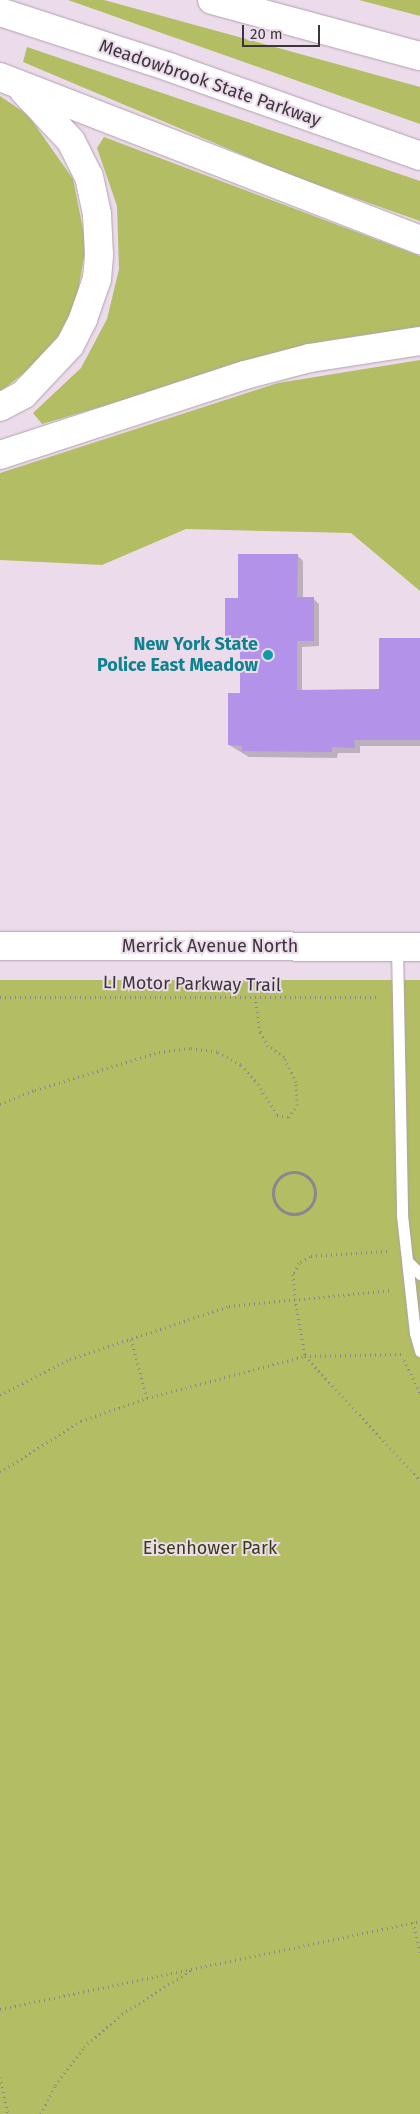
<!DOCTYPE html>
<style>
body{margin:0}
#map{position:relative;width:420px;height:2114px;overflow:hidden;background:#ecdceb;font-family:"Fira Sans",sans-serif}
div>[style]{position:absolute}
.green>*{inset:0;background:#b3bd63;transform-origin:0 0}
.shadow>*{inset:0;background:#0003}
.building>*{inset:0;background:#b293e9}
.path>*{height:3px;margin-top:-1.5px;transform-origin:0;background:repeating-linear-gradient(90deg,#8f858f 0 1px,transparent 0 5px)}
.path>.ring{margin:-1.5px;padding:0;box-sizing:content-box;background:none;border:3px solid #8f858f;border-radius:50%}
.roads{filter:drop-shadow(0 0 1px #b0a0af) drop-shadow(0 0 1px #b0a0af)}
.lane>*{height:11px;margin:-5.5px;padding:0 5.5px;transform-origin:5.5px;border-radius:5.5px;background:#fff}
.secondary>*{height:28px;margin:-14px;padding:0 14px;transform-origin:14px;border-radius:14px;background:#fff}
.highway>*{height:28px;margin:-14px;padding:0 14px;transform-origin:14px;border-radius:14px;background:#fff}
.dots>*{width:14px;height:14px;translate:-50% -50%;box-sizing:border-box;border:2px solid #ecdceb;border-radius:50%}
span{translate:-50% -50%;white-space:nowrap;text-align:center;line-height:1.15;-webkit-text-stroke:4px #ecdceb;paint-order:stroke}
.street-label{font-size:18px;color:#3c363c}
.culture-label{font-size:18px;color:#0d838f;font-weight:700}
.right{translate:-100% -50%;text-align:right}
.park-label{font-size:18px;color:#393d13}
.scale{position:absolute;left:242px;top:25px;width:78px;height:22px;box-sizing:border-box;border:2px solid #3c363c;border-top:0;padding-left:6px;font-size:15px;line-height:18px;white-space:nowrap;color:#3c363c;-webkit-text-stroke:4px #ecdceb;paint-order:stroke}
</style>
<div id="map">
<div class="green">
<div style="clip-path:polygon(68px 0,104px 0,420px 87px,420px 124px)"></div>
<div style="clip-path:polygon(359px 0,420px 0,420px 16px)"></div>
<div style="clip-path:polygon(27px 47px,420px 181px,420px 221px,290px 175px,23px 62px)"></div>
<div style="clip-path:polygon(0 96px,28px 115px,73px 179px,86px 244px,76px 305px,49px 353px,0 392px)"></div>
<div style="clip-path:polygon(104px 137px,420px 256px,420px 327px,325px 341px,42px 424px,33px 413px,81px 368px,107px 319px,119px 269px,117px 206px,97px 148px)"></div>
<div style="clip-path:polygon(420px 360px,420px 591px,351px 533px,186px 529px,102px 565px,0 560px,0 473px,278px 383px)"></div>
<div style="left:420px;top:980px;width:1134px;height:420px;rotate:90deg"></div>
</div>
<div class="shadow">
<div style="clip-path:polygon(297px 555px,303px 561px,303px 598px,313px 598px,319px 604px,319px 646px,302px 647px,302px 691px,380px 691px,420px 639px,420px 746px,360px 746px,360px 753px,338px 753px,337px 758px,249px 757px,229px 745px,242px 694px,241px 648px,232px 648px,226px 642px,240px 599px)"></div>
</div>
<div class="building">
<div style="clip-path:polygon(238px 554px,298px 554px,297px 597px,314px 597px,314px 641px,297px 641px,297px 690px,379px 689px,379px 638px,420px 638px,420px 740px,354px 740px,355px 748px,332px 747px,332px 752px,242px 751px,242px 746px,228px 745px,228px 693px,240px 693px,240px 642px,225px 642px,225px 598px,238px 598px)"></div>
</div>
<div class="path">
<div style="left:0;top:997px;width:379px"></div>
<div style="left:0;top:1104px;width:38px;rotate:-22deg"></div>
<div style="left:35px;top:1090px;width:130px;rotate:-17deg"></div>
<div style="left:159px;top:1052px;width:32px;rotate:-7deg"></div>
<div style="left:191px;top:1048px;width:27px;rotate:8deg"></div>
<div style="left:218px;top:1052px;width:26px;rotate:29deg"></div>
<div style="left:241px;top:1065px;width:25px;rotate:48deg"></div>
<div style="left:258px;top:1084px;width:36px;rotate:58deg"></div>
<div style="left:277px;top:1115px;width:11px;rotate:10deg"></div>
<div style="left:288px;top:1117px;width:15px;rotate:-53deg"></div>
<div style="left:297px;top:1105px;width:23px;rotate:-92deg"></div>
<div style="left:296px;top:1082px;width:28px;rotate:-116deg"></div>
<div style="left:284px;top:1057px;width:19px;rotate:-145deg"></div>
<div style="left:268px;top:1046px;width:16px;rotate:-120deg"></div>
<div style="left:260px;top:1032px;width:35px;rotate:-98deg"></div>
<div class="ring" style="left:273px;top:1172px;width:39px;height:39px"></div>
<div style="left:387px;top:1251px;width:77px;rotate:176.3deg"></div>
<div style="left:310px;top:1256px;width:13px;rotate:148deg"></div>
<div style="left:299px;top:1263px;width:13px;rotate:119deg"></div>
<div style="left:293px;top:1274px;width:25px;rotate:85deg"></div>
<div style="left:295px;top:1299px;width:58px;rotate:80deg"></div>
<div style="left:305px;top:1356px;width:169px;rotate:47.2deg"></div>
<div style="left:131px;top:1339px;width:61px;rotate:74.8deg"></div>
<div style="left:404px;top:1360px;width:37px;rotate:64deg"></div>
<div style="left:0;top:1395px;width:79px;rotate:-27.2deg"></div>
<div style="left:70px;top:1359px;width:168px;rotate:-18.4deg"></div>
<div style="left:229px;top:1306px;width:164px;rotate:-5.6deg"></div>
<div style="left:0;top:1472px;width:96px;rotate:-32.2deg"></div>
<div style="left:81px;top:1421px;width:70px;rotate:-19.2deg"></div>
<div style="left:147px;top:1398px;width:163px;rotate:-14.9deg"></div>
<div style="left:305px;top:1356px;width:98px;rotate:-1.2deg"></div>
<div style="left:413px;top:1922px;width:31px;rotate:77deg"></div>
<div style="left:0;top:2009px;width:429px;rotate:-11.8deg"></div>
<div style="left:0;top:2077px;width:38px;rotate:78deg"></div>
<div style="left:41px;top:2114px;width:32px;rotate:-64deg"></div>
<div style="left:55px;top:2085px;width:48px;rotate:-52.7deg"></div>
<div style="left:84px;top:2047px;width:50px;rotate:-41deg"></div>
<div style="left:122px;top:2014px;width:82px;rotate:-32.5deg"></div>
</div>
<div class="roads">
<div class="lane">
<div style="left:397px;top:947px;width:268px;rotate:88.9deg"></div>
<div style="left:402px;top:1215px;width:119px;rotate:83.7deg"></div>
<div style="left:415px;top:1333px;width:19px;rotate:74deg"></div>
<div style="left:408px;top:1262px;width:17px;rotate:45deg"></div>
</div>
<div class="secondary">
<div style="left:0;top:946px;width:420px;rotate:0.1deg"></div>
</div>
<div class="highway">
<div style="left:212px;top:0;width:215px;rotate:15.1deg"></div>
<div style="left:0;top:12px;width:178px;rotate:18deg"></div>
<div style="left:169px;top:67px;width:266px;rotate:19.5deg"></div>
<div style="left:0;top:77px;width:451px;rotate:21.2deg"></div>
<div style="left:0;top:407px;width:27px;rotate:-28deg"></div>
<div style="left:24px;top:394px;width:67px;rotate:-46.8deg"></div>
<div style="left:70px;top:345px;width:29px;rotate:-63deg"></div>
<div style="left:83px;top:319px;width:42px;rotate:-70.7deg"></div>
<div style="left:97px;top:279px;width:24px;rotate:-85deg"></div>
<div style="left:99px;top:255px;width:41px;rotate:-92.8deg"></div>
<div style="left:97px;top:214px;width:38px;rotate:-102deg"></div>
<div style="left:89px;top:177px;width:40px;rotate:-116.6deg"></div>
<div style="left:71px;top:141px;width:69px;rotate:-133.2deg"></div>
<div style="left:0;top:455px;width:258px;rotate:-18.1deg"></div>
<div style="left:245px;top:375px;width:67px;rotate:-14.7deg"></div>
<div style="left:310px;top:358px;width:111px;rotate:-8.8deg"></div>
</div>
</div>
<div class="dots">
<div style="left:268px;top:655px;background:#0f9aa8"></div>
</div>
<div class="street-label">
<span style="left:210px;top:83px;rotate:19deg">Meadowbrook State Parkway</span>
<span style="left:210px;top:946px">Merrick Avenue North</span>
<span style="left:192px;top:984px;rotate:1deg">LI Motor Parkway Trail</span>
</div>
<div class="culture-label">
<span class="right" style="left:258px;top:655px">New York State<br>Police East Meadow</span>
</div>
<div class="park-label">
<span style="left:210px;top:1548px">Eisenhower Park</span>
</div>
<div class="scale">20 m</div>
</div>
